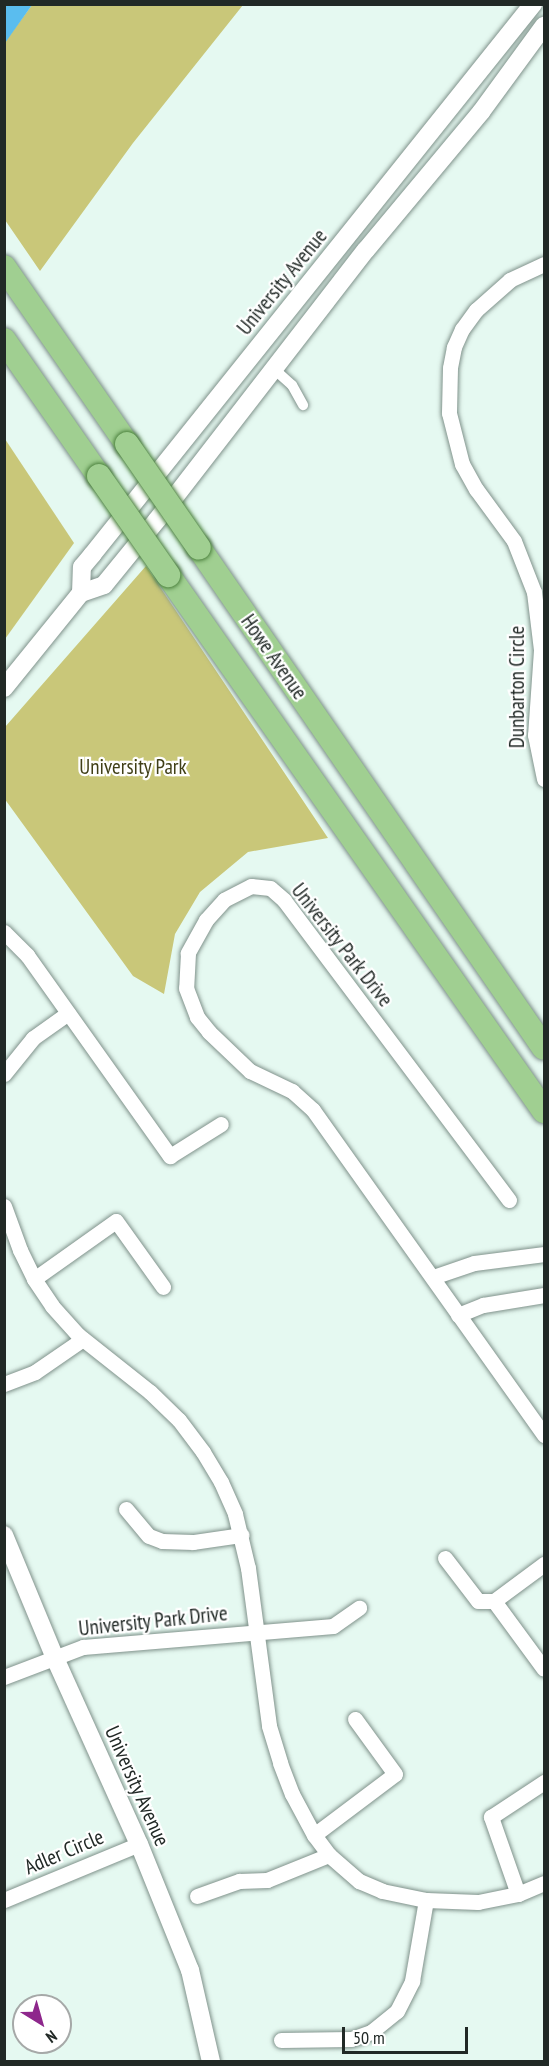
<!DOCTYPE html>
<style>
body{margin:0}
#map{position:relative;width:549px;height:2066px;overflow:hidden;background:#e5f9f1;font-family:"PT Sans Narrow",sans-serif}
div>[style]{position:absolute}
.green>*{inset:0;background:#c9c779}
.water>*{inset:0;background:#5abdef}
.roads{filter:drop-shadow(0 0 2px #80928b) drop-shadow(0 0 2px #80928b)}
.pedestrian>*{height:10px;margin:-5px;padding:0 5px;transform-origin:5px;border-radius:5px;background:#fff}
.minor>*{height:15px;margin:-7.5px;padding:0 7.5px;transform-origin:7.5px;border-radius:7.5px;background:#fff}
.tertiary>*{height:18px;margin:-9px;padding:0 9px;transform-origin:9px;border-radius:9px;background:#fff}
.primary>*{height:24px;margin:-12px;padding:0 12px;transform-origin:12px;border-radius:12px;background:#a0cf91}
.bridges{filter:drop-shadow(0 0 2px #4a803c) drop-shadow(0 0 2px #4a803c)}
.primary-bridge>*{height:24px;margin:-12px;padding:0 12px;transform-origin:12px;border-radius:12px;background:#a0cf91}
span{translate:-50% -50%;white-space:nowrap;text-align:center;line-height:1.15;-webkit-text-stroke:4.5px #fff;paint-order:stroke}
.street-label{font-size:21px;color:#212926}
.park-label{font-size:21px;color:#403f17}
.frame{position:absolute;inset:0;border:6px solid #212926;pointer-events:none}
.north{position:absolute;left:12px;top:1994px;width:60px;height:60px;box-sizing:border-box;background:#fff;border:2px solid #a6a9a8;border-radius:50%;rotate:143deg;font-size:16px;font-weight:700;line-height:24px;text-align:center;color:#212926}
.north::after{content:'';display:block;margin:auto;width:21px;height:27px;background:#8e278c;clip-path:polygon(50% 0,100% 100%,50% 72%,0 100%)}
.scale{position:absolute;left:342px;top:2027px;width:126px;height:27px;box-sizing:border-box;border:3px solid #212926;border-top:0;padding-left:8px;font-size:18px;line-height:21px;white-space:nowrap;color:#212926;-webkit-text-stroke:4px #fff;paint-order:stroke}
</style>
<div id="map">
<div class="green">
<div style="clip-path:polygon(32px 5px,243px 5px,133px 143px,40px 271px,5px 220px,4px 43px)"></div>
<div style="clip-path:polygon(5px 439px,74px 543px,5px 639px)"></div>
<div style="clip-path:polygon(146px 566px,328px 838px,248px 852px,200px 892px,175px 934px,164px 994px,133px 976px,4px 798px,5px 727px)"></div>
</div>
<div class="water">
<div style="clip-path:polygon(5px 4px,32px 5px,5px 43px,4px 5px)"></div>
</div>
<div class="roads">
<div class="pedestrian">
<div style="left:274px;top:369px;width:24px;rotate:42deg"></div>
<div style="left:292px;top:385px;width:23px;rotate:61deg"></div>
</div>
<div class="minor">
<div style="left:544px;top:264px;width:38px;rotate:155deg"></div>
<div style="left:510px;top:280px;width:45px;rotate:138.6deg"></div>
<div style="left:476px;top:310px;width:24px;rotate:126deg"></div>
<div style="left:462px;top:329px;width:20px;rotate:114deg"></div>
<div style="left:454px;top:347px;width:21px;rotate:101deg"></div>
<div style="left:450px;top:368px;width:45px;rotate:91.3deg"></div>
<div style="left:449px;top:413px;width:53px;rotate:75.7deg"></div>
<div style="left:462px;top:464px;width:29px;rotate:61deg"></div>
<div style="left:476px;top:489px;width:64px;rotate:53.8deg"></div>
<div style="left:514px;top:541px;width:55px;rotate:68.6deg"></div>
<div style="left:534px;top:592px;width:58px;rotate:83.1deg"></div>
<div style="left:541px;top:650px;width:85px;rotate:94deg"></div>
<div style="left:535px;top:735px;width:45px;rotate:78.4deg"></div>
<div style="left:4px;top:932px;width:33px;rotate:45deg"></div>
<div style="left:27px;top:955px;width:247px;rotate:54.6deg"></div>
<div style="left:170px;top:1156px;width:60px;rotate:-32.1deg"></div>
<div style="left:4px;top:1074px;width:46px;rotate:-51.1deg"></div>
<div style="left:33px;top:1038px;width:43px;rotate:-35.5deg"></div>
<div style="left:509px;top:1200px;width:375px;rotate:-126.9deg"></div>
<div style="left:284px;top:900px;width:18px;rotate:-139deg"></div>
<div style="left:270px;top:888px;width:19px;rotate:-174deg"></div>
<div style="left:251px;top:886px;width:30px;rotate:153deg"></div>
<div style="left:224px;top:900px;width:27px;rotate:132deg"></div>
<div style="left:206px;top:920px;width:38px;rotate:119deg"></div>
<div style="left:188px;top:953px;width:35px;rotate:93deg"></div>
<div style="left:186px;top:988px;width:31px;rotate:69deg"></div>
<div style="left:197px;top:1017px;width:19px;rotate:51deg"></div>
<div style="left:209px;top:1032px;width:57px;rotate:43.6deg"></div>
<div style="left:250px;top:1071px;width:47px;rotate:25.5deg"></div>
<div style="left:292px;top:1091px;width:28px;rotate:42deg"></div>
<div style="left:313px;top:1110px;width:399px;rotate:54.6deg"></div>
<div style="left:4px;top:1206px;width:47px;rotate:70deg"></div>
<div style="left:20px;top:1250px;width:32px;rotate:64deg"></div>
<div style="left:34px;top:1279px;width:32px;rotate:56deg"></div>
<div style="left:52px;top:1306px;width:39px;rotate:48deg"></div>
<div style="left:78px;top:1335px;width:92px;rotate:38.4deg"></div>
<div style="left:150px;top:1392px;width:40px;rotate:44deg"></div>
<div style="left:179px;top:1420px;width:40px;rotate:53deg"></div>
<div style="left:203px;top:1452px;width:35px;rotate:59deg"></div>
<div style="left:221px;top:1482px;width:35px;rotate:66deg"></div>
<div style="left:235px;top:1514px;width:56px;rotate:76.5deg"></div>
<div style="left:248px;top:1568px;width:159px;rotate:82.4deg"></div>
<div style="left:269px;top:1726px;width:39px;rotate:73deg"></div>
<div style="left:280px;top:1763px;width:33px;rotate:69deg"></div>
<div style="left:292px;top:1794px;width:47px;rotate:61.8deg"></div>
<div style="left:314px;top:1835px;width:25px;rotate:53deg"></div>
<div style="left:329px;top:1855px;width:40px;rotate:41deg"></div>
<div style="left:359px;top:1881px;width:25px;rotate:23deg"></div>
<div style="left:382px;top:1891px;width:45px;rotate:11.6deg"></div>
<div style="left:426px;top:1900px;width:52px;rotate:2.2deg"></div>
<div style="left:478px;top:1902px;width:41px;rotate:-11.3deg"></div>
<div style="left:518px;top:1894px;width:28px;rotate:-23deg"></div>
<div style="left:433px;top:1277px;width:43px;rotate:-18.9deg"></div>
<div style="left:474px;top:1263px;width:71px;rotate:-7.3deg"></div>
<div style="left:34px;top:1279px;width:100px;rotate:-35.3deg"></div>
<div style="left:116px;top:1221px;width:81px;rotate:54.5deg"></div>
<div style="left:458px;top:1315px;width:27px;rotate:-22deg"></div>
<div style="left:483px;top:1305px;width:62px;rotate:-9.3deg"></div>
<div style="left:4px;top:1384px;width:33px;rotate:-21deg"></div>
<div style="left:35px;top:1372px;width:58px;rotate:-34.5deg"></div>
<div style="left:126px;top:1509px;width:35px;rotate:50deg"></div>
<div style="left:149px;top:1536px;width:14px;rotate:21deg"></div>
<div style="left:162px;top:1541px;width:31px;rotate:2deg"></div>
<div style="left:193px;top:1542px;width:49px;rotate:-8.3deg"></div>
<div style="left:445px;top:1558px;width:54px;rotate:52.5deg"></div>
<div style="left:478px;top:1601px;width:16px"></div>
<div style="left:494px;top:1601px;width:62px;rotate:-36.5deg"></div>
<div style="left:494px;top:1601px;width:84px;rotate:53.7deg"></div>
<div style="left:4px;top:1677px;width:85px;rotate:-20.8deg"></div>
<div style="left:83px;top:1647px;width:251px;rotate:-4.8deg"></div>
<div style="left:333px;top:1626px;width:32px;rotate:-35deg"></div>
<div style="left:314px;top:1835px;width:101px;rotate:-37deg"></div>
<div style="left:395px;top:1774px;width:68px;rotate:-126deg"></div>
<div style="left:518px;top:1894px;width:82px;rotate:-109.3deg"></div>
<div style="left:491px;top:1817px;width:64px;rotate:-33.4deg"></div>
<div style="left:197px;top:1896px;width:45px;rotate:-19.7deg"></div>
<div style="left:239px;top:1881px;width:28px;rotate:-2deg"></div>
<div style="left:267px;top:1880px;width:67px;rotate:-22deg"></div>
<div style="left:4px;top:1900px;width:146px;rotate:-22.5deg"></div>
<div style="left:281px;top:2040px;width:70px;rotate:-0.8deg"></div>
<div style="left:351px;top:2039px;width:21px;rotate:-19deg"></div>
<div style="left:371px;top:2032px;width:33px;rotate:-39deg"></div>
<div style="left:397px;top:2011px;width:34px;rotate:-63deg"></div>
<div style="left:412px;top:1981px;width:82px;rotate:-80.2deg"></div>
</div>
<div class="tertiary">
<div style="left:81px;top:593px;width:26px;rotate:-88deg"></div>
<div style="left:82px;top:567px;width:16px;rotate:-50deg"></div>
<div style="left:92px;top:555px;width:706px;rotate:-51.33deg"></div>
<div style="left:4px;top:688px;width:122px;rotate:-51deg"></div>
<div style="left:81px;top:593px;width:24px;rotate:-19deg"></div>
<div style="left:104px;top:585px;width:84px;rotate:-50.8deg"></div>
<div style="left:157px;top:520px;width:341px;rotate:-52.3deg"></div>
<div style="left:366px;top:250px;width:180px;rotate:-50.2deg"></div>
<div style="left:481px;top:112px;width:107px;rotate:-53.8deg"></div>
<div style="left:4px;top:1535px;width:131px;rotate:67.5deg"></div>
<div style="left:54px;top:1656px;width:206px;rotate:65.7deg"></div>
<div style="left:139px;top:1844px;width:136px;rotate:68deg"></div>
<div style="left:190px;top:1970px;width:94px;rotate:77.1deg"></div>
</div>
<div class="primary">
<div style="left:4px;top:267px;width:216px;rotate:55.2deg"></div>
<div style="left:4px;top:340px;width:166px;rotate:55.1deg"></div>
<div style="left:199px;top:548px;width:607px;rotate:55.39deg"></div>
<div style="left:168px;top:575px;width:655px;rotate:54.95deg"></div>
</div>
</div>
<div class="bridges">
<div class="primary-bridge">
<div style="left:127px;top:444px;width:126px;rotate:55.3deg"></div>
<div style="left:99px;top:476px;width:121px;rotate:55.1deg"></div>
</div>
</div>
<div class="street-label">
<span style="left:282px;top:282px;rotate:-51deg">University Avenue</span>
<span style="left:274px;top:657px;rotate:55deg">Howe Avenue</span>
<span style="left:517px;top:687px;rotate:-90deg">Dunbarton Circle</span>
<span style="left:342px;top:945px;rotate:52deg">University Park Drive</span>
<span style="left:153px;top:1621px;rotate:-6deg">University Park Drive</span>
<span style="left:137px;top:1786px;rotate:66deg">University Avenue</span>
<span style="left:64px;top:1852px;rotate:-23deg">Adler Circle</span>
</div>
<div class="park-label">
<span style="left:133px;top:767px">University Park</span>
</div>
<div class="frame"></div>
<div class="north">N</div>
<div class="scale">50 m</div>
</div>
